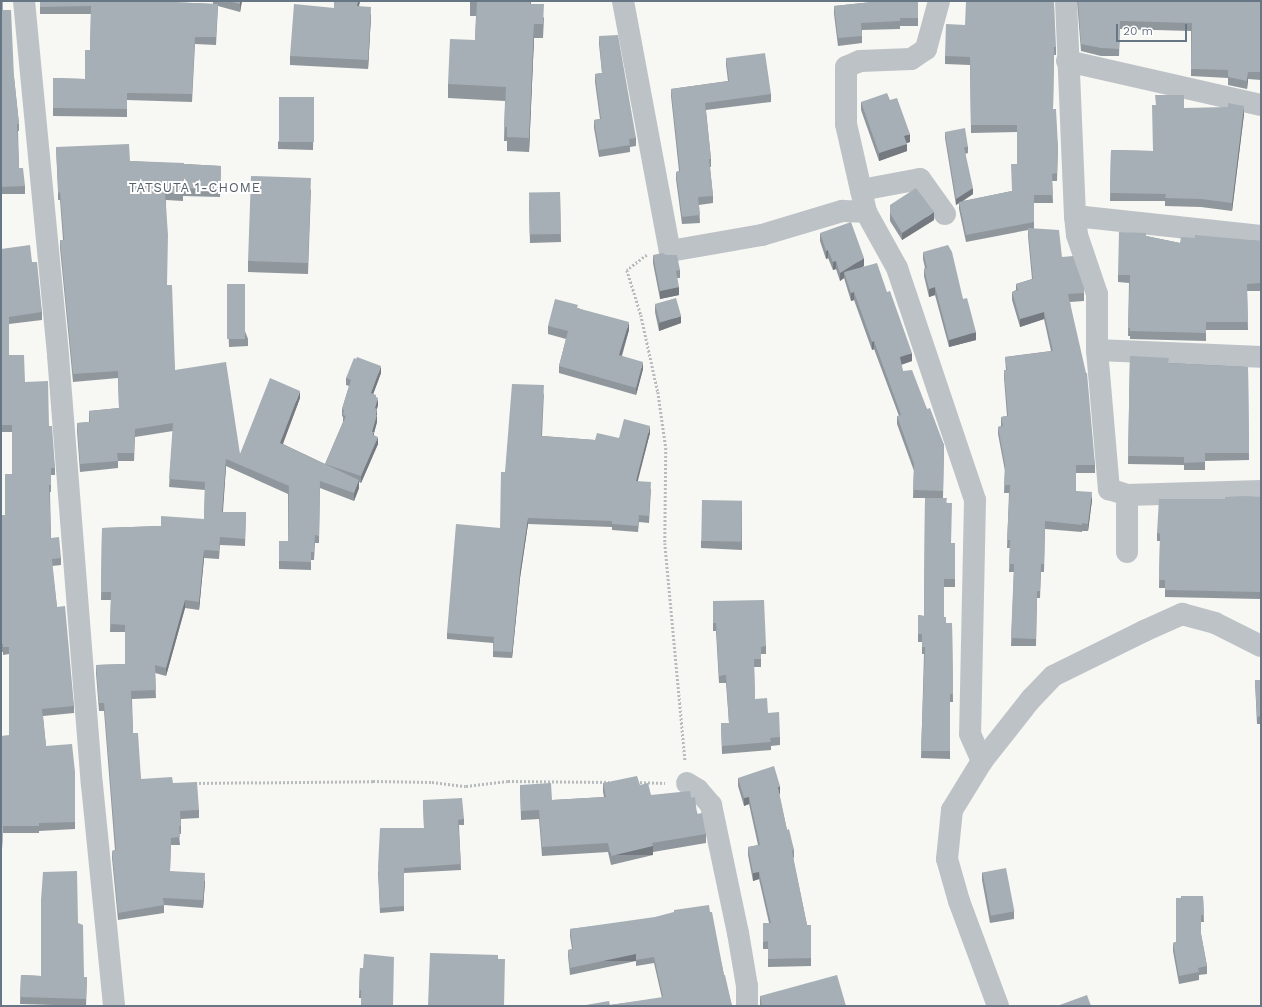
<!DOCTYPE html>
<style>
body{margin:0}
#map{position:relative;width:1262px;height:1007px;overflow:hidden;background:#f7f7f3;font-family:"Work Sans",sans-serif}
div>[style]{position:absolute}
.path>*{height:2.5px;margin-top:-1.25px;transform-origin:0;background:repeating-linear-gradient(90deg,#b8bbbe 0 2px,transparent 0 4px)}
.minor>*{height:22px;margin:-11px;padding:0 11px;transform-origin:11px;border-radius:11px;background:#bdc2c6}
.wall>*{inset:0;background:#8f969c}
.shaded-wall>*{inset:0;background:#747a7f;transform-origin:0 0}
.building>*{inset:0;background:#a6afb5;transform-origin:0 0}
span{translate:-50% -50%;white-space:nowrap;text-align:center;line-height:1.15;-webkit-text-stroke:4px #fff;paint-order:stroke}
.neighbourhood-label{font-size:13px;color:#545f69;letter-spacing:1px}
.frame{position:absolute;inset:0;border:2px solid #667684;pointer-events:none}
.scale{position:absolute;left:1116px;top:24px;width:71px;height:18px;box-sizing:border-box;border:2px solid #667684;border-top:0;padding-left:5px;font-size:12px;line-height:14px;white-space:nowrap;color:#667684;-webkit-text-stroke:3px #fff;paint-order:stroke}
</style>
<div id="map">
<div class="path">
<div style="left:647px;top:255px;width:25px;rotate:143deg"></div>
<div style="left:627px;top:270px;width:47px;rotate:72.7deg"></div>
<div style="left:641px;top:315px;width:79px;rotate:77.6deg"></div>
<div style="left:658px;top:392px;width:57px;rotate:81.9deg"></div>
<div style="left:666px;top:448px;width:95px;rotate:90.6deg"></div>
<div style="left:665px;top:543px;width:218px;rotate:84.7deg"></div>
<div style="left:636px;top:782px;width:29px;rotate:2deg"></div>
<div style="left:195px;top:783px;width:178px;rotate:-0.6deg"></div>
<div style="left:373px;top:781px;width:59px;rotate:1deg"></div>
<div style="left:432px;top:782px;width:34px;rotate:7deg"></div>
<div style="left:466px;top:786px;width:42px;rotate:-6.8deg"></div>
<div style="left:508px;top:781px;width:101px;rotate:0.6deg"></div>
</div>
<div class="minor">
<div style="left:24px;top:1px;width:356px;rotate:84.5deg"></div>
<div style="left:58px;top:355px;width:431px;rotate:85.5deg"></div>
<div style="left:92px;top:785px;width:222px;rotate:84.3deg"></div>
<div style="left:623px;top:1px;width:254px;rotate:79.4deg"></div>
<div style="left:670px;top:251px;width:93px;rotate:-9.9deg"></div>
<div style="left:762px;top:235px;width:84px;rotate:-16.7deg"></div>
<div style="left:842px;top:211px;width:24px;rotate:2deg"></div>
<div style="left:939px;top:1px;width:50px;rotate:105.2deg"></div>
<div style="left:926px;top:49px;width:18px;rotate:146deg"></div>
<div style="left:911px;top:59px;width:51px;rotate:177.8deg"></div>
<div style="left:860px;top:61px;width:15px;rotate:157deg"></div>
<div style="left:846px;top:67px;width:57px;rotate:90deg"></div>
<div style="left:846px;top:124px;width:90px;rotate:77.2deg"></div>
<div style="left:866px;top:212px;width:64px;rotate:61deg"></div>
<div style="left:897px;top:268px;width:245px;rotate:71.4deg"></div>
<div style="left:975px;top:500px;width:234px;rotate:91.2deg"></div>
<div style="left:970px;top:734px;width:30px;rotate:66deg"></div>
<div style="left:1066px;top:1px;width:215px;rotate:87.6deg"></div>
<div style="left:1075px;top:216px;width:19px;rotate:84deg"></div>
<div style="left:1077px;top:235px;width:62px;rotate:71.3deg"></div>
<div style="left:1097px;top:294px;width:56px;rotate:90deg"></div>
<div style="left:1097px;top:350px;width:140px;rotate:85.1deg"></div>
<div style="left:1109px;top:489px;width:19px;rotate:18deg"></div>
<div style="left:1127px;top:495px;width:134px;rotate:-1.7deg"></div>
<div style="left:1067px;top:61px;width:199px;rotate:12.8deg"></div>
<div style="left:861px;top:190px;width:60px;rotate:-10.6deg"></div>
<div style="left:920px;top:179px;width:43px;rotate:54.5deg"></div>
<div style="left:1075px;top:216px;width:187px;rotate:6.1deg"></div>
<div style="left:1097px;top:350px;width:164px;rotate:2.4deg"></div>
<div style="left:1127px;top:552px;width:57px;rotate:-90deg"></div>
<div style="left:687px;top:783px;width:13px;rotate:32deg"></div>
<div style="left:698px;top:790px;width:20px;rotate:49deg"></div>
<div style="left:711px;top:805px;width:131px;rotate:78.1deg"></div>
<div style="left:738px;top:933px;width:54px;rotate:80.4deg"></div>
<div style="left:747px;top:986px;width:20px;rotate:90deg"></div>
<div style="left:998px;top:1006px;width:112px;rotate:-110.4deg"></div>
<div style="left:959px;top:901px;width:44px;rotate:-105.9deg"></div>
<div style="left:947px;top:859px;width:49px;rotate:-84.2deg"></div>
<div style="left:952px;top:810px;width:57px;rotate:-58.5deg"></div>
<div style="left:982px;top:761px;width:79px;rotate:-51.7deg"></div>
<div style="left:1031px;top:699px;width:32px;rotate:-46deg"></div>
<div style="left:1053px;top:676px;width:102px;rotate:-26.3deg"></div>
<div style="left:1144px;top:631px;width:42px;rotate:-24.1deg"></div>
<div style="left:1182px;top:614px;width:34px;rotate:15deg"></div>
<div style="left:1215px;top:623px;width:51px;rotate:26.6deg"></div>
</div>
<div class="wall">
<div style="clip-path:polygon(1px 1px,14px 77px,19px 124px,19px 131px,18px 131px,19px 168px,25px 186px,25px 194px,1px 194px)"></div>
<div style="clip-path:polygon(40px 1px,147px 1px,213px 4px,213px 1px,242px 1px,240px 12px,218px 6px,216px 45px,195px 44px,192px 102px,127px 100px,127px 117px,53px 116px,53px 78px,85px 79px,90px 50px,91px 14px,40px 14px)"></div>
<div style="clip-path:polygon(334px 1px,360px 1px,359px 6px,371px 15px,368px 69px,290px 65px,290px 56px,334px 8px)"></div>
<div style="clip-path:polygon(531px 1px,531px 4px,544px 18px,543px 38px,534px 38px,529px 152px,507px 151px,507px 141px,504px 141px,505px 101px,448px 98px,448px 84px,475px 40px,476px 16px,470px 16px,470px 2px)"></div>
<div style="clip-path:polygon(1077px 1px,1261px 1px,1261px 80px,1248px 79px,1247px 89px,1228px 85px,1228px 78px,1191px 76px,1191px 31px,1120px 29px,1119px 56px,1101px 56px,1081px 51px)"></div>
<div style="clip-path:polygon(872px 2px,918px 18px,918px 26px,900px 26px,900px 29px,862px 30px,862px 43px,838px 46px,834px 14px,834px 6px)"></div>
<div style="clip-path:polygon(965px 25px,1056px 47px,1056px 55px,1054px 55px,1053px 109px,1058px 147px,1057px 181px,1052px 181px,1053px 203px,1034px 203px,1034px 229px,1062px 257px,1084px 288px,1084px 301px,1070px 302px,1095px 465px,1095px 473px,1076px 473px,1076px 491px,1092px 500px,1088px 531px,1082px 531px,1082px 532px,1045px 529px,1044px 572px,1041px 572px,1040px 598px,1037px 598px,1036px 646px,1011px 646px,1014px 572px,1009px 572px,1010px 548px,1007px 548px,1009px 493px,1004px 493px,1005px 471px,998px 434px,998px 427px,1001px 426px,1001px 417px,1007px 416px,1004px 378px,1004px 370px,1006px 370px,1005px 357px,1051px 351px,1044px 319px,1020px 327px,1012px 300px,1012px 292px,1016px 290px,1016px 284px,1032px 279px,1028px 236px,1028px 230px,966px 242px,959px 209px,959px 203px,956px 205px,945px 138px,945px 132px,968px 147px,968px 153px,965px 154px,973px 194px,963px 201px,1012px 191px,1017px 164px,1017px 132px,971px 133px,970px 65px,945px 64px,945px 56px)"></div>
<div style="clip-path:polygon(599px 36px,636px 138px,636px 146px,630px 147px,630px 152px,599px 157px,594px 128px,594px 120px,600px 119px,595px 82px,595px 74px,602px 73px,599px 44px)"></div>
<div style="clip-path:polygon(726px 58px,771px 94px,771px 102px,706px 110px,711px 159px,711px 167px,710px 167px,713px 196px,713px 203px,699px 205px,700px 223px,682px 224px,676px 179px,676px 172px,679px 171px,671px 96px,671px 89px,728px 81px,726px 65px)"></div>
<div style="clip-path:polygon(314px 97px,313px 150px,278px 149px,278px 142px)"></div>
<div style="clip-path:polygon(890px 100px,910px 142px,906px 143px,907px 151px,879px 161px,861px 110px,861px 102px)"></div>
<div style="clip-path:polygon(1184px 108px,1244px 114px,1232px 211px,1201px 207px,1165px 206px,1165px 201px,1110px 201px,1111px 150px,1153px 151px)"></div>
<div style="clip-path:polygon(56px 147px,130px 161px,221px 166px,220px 197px,183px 196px,183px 201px,166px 200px,167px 285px,175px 370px,240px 454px,300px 398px,283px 444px,325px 464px,343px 422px,343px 417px,342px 416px,342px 409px,349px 386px,346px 385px,346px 378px,381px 373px,373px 394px,376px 397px,378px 405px,377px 409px,377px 422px,374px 433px,374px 435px,378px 444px,361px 483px,359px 482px,359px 488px,354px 501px,320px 488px,319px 543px,315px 543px,314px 560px,311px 560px,311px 570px,279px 569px,279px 541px,288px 541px,288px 494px,226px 466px,223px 512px,246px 512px,245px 546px,220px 545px,219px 559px,204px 558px,199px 610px,185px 608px,166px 676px,155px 673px,156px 698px,132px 699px,133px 733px,141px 779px,173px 783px,199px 810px,199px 818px,181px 819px,181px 834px,179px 834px,180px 845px,171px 845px,170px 871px,205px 881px,203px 908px,164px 905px,164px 913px,118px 920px,112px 858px,112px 851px,115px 850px,104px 711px,99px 711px,96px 673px,96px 665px,125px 664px,125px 632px,110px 632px,111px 600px,101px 600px,102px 528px,161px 526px,204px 519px,205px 490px,169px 487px,173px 431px,135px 437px,134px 461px,118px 461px,118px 468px,80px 472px,77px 431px,77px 423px,89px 422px,89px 411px,119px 408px,118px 378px,73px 382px,60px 248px,60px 240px,63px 240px,60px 200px,58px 200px,58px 192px)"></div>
<div style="clip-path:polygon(311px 189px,308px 274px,248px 272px,248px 261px)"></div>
<div style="clip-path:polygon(560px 192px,561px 242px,530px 243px,529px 201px)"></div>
<div style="clip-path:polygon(890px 205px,934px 220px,902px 240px,890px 221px)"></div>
<div style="clip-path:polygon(820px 233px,864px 266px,860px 268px,912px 361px,901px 365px,903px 371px,927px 409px,944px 445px,943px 498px,947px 503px,951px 543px,955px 543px,955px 587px,944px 587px,944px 617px,946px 623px,952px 623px,953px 702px,950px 702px,950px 759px,921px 758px,924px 654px,922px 654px,922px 642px,918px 642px,918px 615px,924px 616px,925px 498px,913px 498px,914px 471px,897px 424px,897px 416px,899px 416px,874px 349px,872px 350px,854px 300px,851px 301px,844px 278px,840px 281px,836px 269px,833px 270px,828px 258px,826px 259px,820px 241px)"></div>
<div style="clip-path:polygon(1146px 236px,1180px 243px,1195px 238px,1261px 241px,1261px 291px,1247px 291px,1248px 330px,1206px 330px,1206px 341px,1130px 339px,1130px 336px,1128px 336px,1129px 283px,1118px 282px,1118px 275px)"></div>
<div style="clip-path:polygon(1px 249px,32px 262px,42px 312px,42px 320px,9px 324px,9px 355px,25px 382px,49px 426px,55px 468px,55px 475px,51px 475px,51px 492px,50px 492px,51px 538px,61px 558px,61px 565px,52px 566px,57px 607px,74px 706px,74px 713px,43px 716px,46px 746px,75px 772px,75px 829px,39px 831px,39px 833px,3px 833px,2px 802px,9px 735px,9px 654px,3px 655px,3px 652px,1px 652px,1px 515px,5px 515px,12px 474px,12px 432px,1px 432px)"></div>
<div style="clip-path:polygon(923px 252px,963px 299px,976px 340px,949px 347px,935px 295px,929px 297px,924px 276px,924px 269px,925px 268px,923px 259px)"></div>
<div style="clip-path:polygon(653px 255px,680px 270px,680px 278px,677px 278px,679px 295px,660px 299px,653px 263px)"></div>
<div style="clip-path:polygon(227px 284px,248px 339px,248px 346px,229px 347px)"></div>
<div style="clip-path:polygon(655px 305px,681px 323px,659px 331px,655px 312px)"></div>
<div style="clip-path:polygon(578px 308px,629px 330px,622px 356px,643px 369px,636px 395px,559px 373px,559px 366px,566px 339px,548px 334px,548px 326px)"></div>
<div style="clip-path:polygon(1130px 356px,1168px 363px,1248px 367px,1249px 460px,1205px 461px,1205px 470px,1184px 470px,1184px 465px,1128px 464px)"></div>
<div style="clip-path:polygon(544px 392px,542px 436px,595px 440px,619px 438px,650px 433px,637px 481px,651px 489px,649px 523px,639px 522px,638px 532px,612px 530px,612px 527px,528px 524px,520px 578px,512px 658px,493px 657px,493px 643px,447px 639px,447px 633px,500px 528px)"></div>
<div style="clip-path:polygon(1261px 497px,1260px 599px,1165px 597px,1165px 588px,1159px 588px,1160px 541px,1157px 541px,1157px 533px,1225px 499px)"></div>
<div style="clip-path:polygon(742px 501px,742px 550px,701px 548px,701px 541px)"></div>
<div style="clip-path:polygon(713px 601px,766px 646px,766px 654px,761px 654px,761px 667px,754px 667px,755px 699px,768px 713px,780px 737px,780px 745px,771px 746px,771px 750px,722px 754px,721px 723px,729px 723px,726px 683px,719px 683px,716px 631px,713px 631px)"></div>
<div style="clip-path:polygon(1255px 680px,1261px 680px,1261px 724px,1257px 724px)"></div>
<div style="clip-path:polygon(738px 778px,780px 794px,779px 794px,787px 830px,794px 850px,794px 858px,793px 858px,807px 925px,811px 925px,811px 966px,768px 967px,768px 949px,763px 949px,763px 923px,769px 923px,759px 879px,753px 881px,748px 855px,748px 847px,758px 845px,749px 804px,744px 806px,738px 786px)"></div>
<div style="clip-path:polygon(603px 783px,640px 785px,651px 795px,691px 798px,706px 834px,706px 843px,653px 852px,653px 855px,611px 865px,608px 852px,542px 856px,539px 819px,521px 820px,520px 785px,552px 800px,604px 797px,603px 792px)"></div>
<div style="clip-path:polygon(423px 800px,464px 819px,464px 825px,459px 825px,461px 870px,404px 873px,404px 911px,380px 913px,378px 872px,424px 828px)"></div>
<div style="clip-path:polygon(982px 872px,1014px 911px,1014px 919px,990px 923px,982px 880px)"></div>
<div style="clip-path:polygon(1203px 896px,1204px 922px,1201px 922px,1201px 934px,1207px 966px,1207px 974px,1199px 975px,1199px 980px,1179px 984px,1173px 951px,1173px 943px,1176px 942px)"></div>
<div style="clip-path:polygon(710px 912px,724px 975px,732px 1006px,610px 1005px,662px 998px,654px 963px,636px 966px,636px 961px,570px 975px,568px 956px,568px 950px,572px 949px,570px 936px,570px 929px)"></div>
<div style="clip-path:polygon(78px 923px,84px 977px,87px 977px,86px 1006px,20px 1004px,21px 975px,41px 976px)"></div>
<div style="clip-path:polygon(360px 968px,363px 968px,361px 1006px,361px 998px,359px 998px)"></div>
<div style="clip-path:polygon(760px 996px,846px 1006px,760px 1006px)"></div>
</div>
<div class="shaded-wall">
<div style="clip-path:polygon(240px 1px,242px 1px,240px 12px)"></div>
<div style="clip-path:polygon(358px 1px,360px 1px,357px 15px,357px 6px)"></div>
<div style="clip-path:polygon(371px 7px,371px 15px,368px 69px,368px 60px)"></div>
<div style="clip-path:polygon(534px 24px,534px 38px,529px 152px,529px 138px)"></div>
<div style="clip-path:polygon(1248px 72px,1248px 79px,1247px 89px,1247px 81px)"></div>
<div style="clip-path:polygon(1244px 106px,1244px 114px,1232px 211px,1232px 203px)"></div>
<div style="clip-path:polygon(910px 134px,910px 142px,904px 144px,904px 136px)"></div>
<div style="clip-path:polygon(907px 144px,907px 151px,879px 161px,879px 153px)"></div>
<div style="clip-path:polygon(973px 188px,973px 194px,956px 205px,956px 199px)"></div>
<div style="clip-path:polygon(934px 212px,934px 220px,902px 240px,902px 233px)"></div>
<div style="clip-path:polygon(828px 250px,828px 258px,826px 259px,826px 251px)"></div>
<div style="clip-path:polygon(864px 258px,864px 266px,846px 277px,844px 272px,844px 278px,840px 281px,840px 273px)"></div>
<div style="clip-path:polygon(836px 261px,836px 269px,833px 270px,833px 262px)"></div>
<div style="clip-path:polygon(679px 287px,679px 295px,660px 299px,660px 291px)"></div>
<div style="clip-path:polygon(935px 287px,935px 295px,929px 297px,929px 289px)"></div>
<div style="clip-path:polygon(854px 292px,854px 300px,851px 301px,851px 293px)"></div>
<div style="clip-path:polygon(1044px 312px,1044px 319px,1020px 327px,1020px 319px)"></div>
<div style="clip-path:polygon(681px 316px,681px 323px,659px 331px,659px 323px)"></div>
<div style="clip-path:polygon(629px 322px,629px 330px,619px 363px,619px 355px)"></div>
<div style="clip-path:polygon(976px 332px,976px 340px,949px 347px,949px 340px)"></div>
<div style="clip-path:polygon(874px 341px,874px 349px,872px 350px,872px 342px)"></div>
<div style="clip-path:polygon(912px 353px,912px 361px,900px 365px,900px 357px)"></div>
<div style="clip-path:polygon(643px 362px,643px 369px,636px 395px,636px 388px)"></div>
<div style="clip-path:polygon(381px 366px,381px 373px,371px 400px,371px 393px)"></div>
<div style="clip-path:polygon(300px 391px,300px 398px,280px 451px,280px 443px)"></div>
<div style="clip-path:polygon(378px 398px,378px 405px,375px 415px,375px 408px)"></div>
<div style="clip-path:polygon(377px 409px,377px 422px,374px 433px,374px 439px,372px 432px)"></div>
<div style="clip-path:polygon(650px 426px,650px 433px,636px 488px,636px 481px)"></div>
<div style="clip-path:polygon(378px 437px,378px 444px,361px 483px,361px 476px)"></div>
<div style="clip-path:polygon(226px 459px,226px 466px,222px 519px,222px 512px)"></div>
<div style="clip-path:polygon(359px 480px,359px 488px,354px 501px,354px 493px)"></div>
<div style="clip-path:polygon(1092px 492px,1092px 500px,1088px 531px,1088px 524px)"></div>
<div style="clip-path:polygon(528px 518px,528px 524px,520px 578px,512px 658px,512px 652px,520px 571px)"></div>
<div style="clip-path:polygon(204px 550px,204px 558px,199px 610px,199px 602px)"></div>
<div style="clip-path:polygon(185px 600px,185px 608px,166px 676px,166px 668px)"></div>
<div style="clip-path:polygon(780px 786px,780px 794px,778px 795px,778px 787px)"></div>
<div style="clip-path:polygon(749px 797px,749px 804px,744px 806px,744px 798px)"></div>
<div style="clip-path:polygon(3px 826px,3px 833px,1px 866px,1px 859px)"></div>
<div style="left:653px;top:846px;width:9px;height:43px;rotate:90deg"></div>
<div style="clip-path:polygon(759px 872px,759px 879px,753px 881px,753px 873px)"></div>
<div style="clip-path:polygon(205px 873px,205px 881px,203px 908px,203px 900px)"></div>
<div style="left:636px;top:954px;width:7px;height:67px;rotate:90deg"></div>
</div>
<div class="building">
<div style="clip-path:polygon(1px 1px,3px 1px,3px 10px,11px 10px,14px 77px,19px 124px,17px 124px,19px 168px,23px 168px,25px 186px,1px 187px)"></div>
<div style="clip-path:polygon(40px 1px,146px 1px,218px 4px,216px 37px,195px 37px,192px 94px,127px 93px,127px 109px,53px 108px,53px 78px,85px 79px,85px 50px,90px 50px,91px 6px,40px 7px)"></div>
<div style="clip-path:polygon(228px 1px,240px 1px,240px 4px)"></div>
<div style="clip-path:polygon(334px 1px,358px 1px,357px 6px,371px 7px,368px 60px,290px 56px,294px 4px,334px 8px)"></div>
<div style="clip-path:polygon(470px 1px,530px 1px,530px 4px,544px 4px,543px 24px,534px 24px,529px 138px,507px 137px,507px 127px,504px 127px,506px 87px,448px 84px,450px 39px,475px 40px,477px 2px,470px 2px)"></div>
<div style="clip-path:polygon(872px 1px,918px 1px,918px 18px,900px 18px,900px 21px,861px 23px,862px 36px,838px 38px,834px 6px,872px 2px)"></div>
<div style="clip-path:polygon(966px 1px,1054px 1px,1056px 47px,1054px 47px,1053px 109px,1056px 109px,1058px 147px,1057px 173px,1052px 174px,1053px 195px,1034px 195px,1034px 222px,966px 235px,959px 202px,1012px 191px,1011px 164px,1017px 164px,1017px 125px,971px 125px,970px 57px,945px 56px,946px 24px,965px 25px)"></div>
<div style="clip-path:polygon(1078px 1px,1261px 1px,1261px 72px,1248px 72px,1247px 81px,1228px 77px,1228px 70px,1191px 69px,1192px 23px,1120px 21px,1119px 49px,1101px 48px,1081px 44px)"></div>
<div style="clip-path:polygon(618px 35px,636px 138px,629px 139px,630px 145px,599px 150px,594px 120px,601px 119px,595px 74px,602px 73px,599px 36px)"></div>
<div style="clip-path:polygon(765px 53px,771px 94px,705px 103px,711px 159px,709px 159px,713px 196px,698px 197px,700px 215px,682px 217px,676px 172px,680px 171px,671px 89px,729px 81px,726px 58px)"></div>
<div style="clip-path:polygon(887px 93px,890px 100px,897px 98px,910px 134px,904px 136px,907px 144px,879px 153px,861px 102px)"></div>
<div style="clip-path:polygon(1155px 95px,1184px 95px,1184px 108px,1228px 107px,1228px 103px,1244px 106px,1232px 203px,1201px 199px,1165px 198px,1166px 194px,1110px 193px,1111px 150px,1153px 151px,1152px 105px,1156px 105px)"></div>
<div style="left:279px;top:97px;width:35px;height:45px"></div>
<div style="clip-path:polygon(965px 128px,968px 147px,964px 147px,973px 188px,956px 199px,945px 132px)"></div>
<div style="clip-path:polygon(129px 144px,130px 161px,184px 163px,184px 164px,221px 166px,220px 190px,183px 188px,183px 193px,165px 193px,168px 235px,167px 285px,172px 285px,175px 370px,226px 362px,240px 454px,270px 378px,300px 391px,280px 443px,359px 480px,354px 493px,320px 481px,319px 536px,315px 535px,314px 552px,311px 552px,311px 562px,279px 561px,279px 541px,288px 541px,289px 486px,226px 459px,222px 512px,246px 512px,245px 539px,220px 537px,219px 551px,204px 550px,199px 602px,185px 600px,166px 668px,155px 665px,156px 690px,131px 691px,133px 733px,138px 733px,141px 779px,172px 777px,173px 783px,197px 782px,199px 810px,180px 811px,181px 826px,179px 826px,180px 837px,171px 838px,170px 871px,205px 873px,203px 900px,163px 898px,164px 905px,118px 913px,112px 851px,116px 850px,104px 703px,99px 703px,96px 665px,125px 664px,125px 625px,110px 624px,111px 592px,101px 592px,102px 528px,161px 526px,161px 516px,204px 519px,205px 482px,169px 479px,173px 423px,135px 429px,134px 453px,117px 453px,118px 461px,80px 464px,77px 423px,90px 422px,89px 411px,119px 408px,118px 371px,73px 374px,60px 240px,64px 240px,60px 192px,58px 193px,58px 185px,56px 147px)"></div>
<div style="left:251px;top:176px;width:60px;height:85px;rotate:2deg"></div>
<div style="clip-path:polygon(916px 188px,934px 212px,902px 233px,890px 213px,890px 205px)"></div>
<div style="left:560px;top:192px;width:42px;height:31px;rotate:89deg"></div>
<div style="clip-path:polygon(851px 222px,864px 258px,840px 273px,836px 261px,833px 262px,828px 250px,826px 251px,820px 233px)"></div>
<div style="clip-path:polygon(1028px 228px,1059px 230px,1062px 257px,1073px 256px,1084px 288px,1084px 293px,1068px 294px,1086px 373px,1087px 373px,1095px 465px,1076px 465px,1076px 491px,1092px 492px,1088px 524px,1082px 523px,1082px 525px,1045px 521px,1044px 564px,1041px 564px,1040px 591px,1037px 591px,1036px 639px,1011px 638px,1014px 564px,1009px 564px,1010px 540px,1007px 540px,1010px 485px,1004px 485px,1005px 465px,998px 427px,1003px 426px,1001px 417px,1008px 416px,1004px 370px,1007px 370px,1005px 357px,1053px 351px,1044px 312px,1020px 319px,1012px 292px,1018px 290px,1016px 284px,1033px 279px)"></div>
<div style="clip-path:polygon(1119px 232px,1146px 233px,1146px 236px,1180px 243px,1181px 237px,1195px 238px,1195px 235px,1261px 241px,1261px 283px,1247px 284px,1248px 322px,1206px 322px,1206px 333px,1130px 331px,1130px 328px,1128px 328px,1130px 275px,1118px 275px)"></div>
<div style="clip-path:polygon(30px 245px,32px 262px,37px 262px,42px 312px,9px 317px,9px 355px,24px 355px,25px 382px,48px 381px,49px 426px,52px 426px,55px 468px,51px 468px,51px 485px,49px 485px,51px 538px,59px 537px,61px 558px,52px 559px,57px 607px,65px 606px,74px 706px,42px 709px,46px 746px,72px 744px,75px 772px,75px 822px,39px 823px,39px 826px,3px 826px,1px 859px,1px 802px,2px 802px,1px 736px,9px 735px,9px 647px,3px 647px,3px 644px,1px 644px,1px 515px,5px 515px,5px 474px,12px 474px,12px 425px,1px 425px,1px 249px)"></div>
<div style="clip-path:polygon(948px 245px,952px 252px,963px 299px,967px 298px,976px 332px,949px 340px,935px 287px,929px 289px,924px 269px,927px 268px,923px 252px)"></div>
<div style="clip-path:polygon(663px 253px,666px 255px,677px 255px,680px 270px,676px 271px,679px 287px,660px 291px,653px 255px)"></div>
<div style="clip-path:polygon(877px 263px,887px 292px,890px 291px,912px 353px,900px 357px,903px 371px,912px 370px,927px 409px,930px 408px,944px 445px,943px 491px,913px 490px,914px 464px,897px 416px,901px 415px,874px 341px,872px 342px,854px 292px,851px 293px,844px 272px)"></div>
<div style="left:227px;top:284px;width:18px;height:55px"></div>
<div style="left:676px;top:298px;width:19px;height:22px;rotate:74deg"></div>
<div style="clip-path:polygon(555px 299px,578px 305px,577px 308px,629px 322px,619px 355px,643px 362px,636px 388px,559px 366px,568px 331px,548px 326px)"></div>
<div style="clip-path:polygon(1130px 356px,1169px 358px,1168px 363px,1248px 367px,1249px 453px,1205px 453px,1205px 462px,1184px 463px,1184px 457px,1128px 456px)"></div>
<div style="clip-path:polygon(357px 357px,381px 366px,371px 393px,376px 395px,376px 397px,378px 398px,375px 408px,377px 409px,376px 415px,377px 415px,372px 432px,374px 432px,373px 435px,378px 437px,361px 476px,325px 464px,346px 416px,343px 415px,344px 410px,342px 409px,351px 380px,346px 378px,354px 358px,356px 359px)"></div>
<div style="clip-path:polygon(512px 384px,544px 385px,541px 436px,595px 440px,597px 433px,619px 438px,624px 419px,650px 426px,636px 481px,651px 482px,649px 516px,639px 515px,638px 526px,612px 524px,612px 521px,528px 518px,520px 571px,512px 652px,493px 651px,494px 637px,447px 633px,456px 524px,500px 528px,501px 472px,505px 472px)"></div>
<div style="clip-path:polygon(1245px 496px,1261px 497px,1260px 592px,1165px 590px,1165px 580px,1159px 580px,1160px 534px,1157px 533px,1159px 499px,1225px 499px,1225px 497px)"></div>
<div style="clip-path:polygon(925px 498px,947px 498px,946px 503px,952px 503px,951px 543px,955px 543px,955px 579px,944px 579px,944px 617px,946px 617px,946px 623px,952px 623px,953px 694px,950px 694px,950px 751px,921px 751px,925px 647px,922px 647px,922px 634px,918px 634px,918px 615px,924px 616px)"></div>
<div style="left:702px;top:500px;width:40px;height:41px;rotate:1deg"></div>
<div style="clip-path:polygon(764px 600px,766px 646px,761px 647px,761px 659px,754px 659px,755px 699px,767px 698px,768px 713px,779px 712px,780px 737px,770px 738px,771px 742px,722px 746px,721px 723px,729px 723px,726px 675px,719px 676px,716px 623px,713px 623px,713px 601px)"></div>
<div style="clip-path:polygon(1255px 680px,1261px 680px,1261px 716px,1257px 717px)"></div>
<div style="clip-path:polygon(774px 766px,780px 786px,778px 787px,787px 830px,789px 829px,794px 850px,792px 851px,807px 925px,811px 925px,811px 958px,768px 959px,768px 941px,763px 942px,763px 923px,771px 923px,759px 872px,753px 873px,748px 847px,760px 845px,749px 797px,744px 798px,738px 778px)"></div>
<div style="clip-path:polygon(637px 776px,640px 785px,648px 783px,651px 795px,690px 791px,691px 798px,695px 797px,697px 814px,702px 813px,706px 834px,652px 843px,653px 846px,611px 856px,608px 843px,542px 847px,539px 810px,521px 811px,520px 785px,551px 783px,552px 800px,606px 797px,603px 783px)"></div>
<div style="clip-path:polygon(462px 798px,464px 819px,458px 820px,461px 864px,404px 868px,404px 906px,380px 908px,378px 867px,380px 828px,424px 828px,423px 800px)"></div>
<div style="left:1006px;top:868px;width:44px;height:24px;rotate:79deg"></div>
<div style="clip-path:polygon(77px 871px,78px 923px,83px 925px,84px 977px,87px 977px,86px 999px,20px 997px,21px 975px,41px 976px,41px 900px,43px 872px)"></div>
<div style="clip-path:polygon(1181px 896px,1203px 896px,1204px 915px,1201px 915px,1201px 934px,1207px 966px,1198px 968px,1199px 972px,1179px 976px,1173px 943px,1176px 942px,1176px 898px,1181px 898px)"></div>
<div style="clip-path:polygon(709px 905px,710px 912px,712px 912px,724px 975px,725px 975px,732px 1006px,580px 1006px,609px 1001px,610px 1005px,663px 997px,654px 957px,636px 960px,636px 954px,570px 968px,568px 950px,573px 949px,570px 929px,655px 917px,674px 912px,674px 910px)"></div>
<div style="clip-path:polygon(430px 953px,498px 955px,498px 959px,505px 959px,504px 1006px,428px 1006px)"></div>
<div style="clip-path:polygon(364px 954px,394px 957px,393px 1006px,401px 1006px,361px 1006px,361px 990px,359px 990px,360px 968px,363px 968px)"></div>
<div style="clip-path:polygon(837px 975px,846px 1006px,762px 1006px,760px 996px)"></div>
<div style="clip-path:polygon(1087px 995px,1091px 1006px,1057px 1006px)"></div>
</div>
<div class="neighbourhood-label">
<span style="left:195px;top:188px">TATSUTA 1-CHOME</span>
</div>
<div class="frame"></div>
<div class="scale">20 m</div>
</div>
